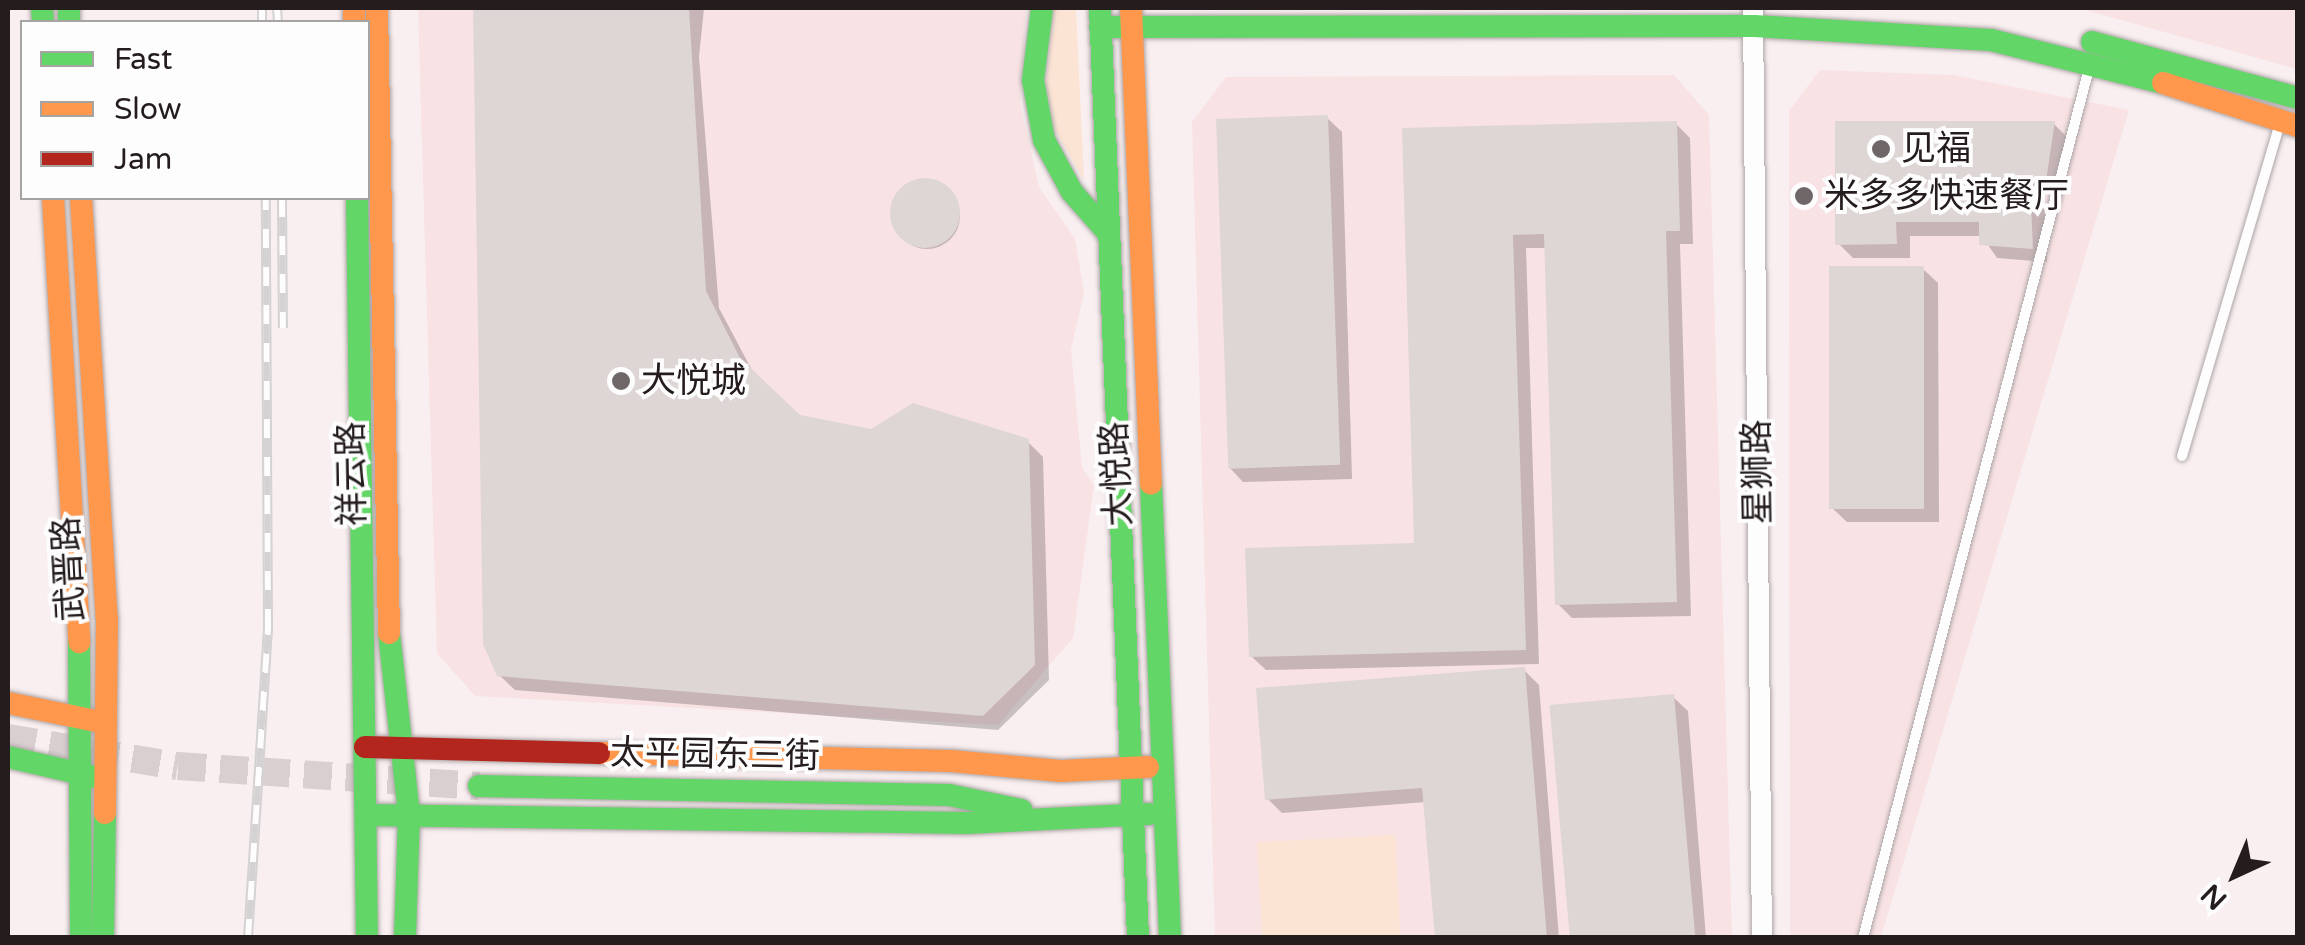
<!DOCTYPE html>
<meta charset="utf-8">
<style>
body{margin:0}
#map{position:relative;width:2305px;height:945px;overflow:hidden;background:#f9eff0;font-family:"Varela Round","Noto Sans SC",sans-serif}
div>[style]{position:absolute}
.built>*{inset:0;background:#f8e2e4}
.green>*{inset:0;background:#fce4d4;transform-origin:0 0}
.shadow>*{inset:0;background:#0003}
.round{border-radius:50%}
.building>*{inset:0;background:#ded5d5;transform-origin:0 0}
.secondary-tunnel>*{height:28px;margin-top:-14px;transform-origin:0;background:repeating-linear-gradient(90deg,#d9cfd0 0 28px,transparent 0 42px)}
.roads{filter:drop-shadow(0 0 2px #ada5a6) drop-shadow(0 0 2px #ada5a6)}
.lane>*{height:10px;margin:-5px;padding:0 5px;transform-origin:5px;border-radius:5px;background:#fefdfd}
.street>*{height:20px;margin:-10px;padding:0 10px;transform-origin:10px;border-radius:10px;background:#fefdfd}
.fast>*{height:22px;margin:-11px;padding:0 11px;transform-origin:11px;border-radius:11px;background:#63d668}
.slow>*{height:22px;margin:-11px;padding:0 11px;transform-origin:11px;border-radius:11px;background:#ff974d}
.jam>*{height:22px;margin:-11px;padding:0 11px;transform-origin:11px;border-radius:11px;background:#b3261e}
.rail>*{height:10px;margin-top:-5px;transform-origin:0;background:repeating-linear-gradient(90deg,#fdfdfd 0 19px,#d4d2d2 0 38px);box-sizing:border-box;border-block:2px solid #d4d2d2}
.dots>*{width:28px;height:28px;translate:-50% -50%;box-sizing:border-box;border:5px solid #fdfdfd;border-radius:50%}
span{translate:-50% -50%;white-space:nowrap;text-align:center;line-height:1.15;-webkit-text-stroke:8px #fdfdfd;paint-order:stroke}
.poi-label{font-size:35px;color:#241c1d}
.left{translate:0 -50%;text-align:left}
.street-label{font-size:35px;color:#241c1d}
.frame{position:absolute;inset:0;border:10px solid #241c1d;pointer-events:none}
.legend{position:absolute;left:20px;top:20px;width:350px;height:180px;box-sizing:border-box;background:#fdfdfd;border:2px solid #a6a3a3;margin:0;padding:12px 18px;list-style:none;font-size:30px;color:#241c1d}
.legend li{display:flex;align-items:center;gap:20px;height:50px}
.legend b{width:50px;border:2px solid #a6a3a3}
.north{position:absolute;left:2185px;top:825px;width:100px;height:100px;-webkit-text-stroke:8px #fdfdfd;paint-order:stroke;rotate:224deg;font-size:28px;font-weight:700;line-height:40px;text-align:center;color:#241c1d}
.north::after{content:'';display:block;margin:auto;width:35px;height:45px;background:#241c1d;clip-path:polygon(50% 0,100% 100%,50% 72%,0 100%)}
</style>
<div id="map">
<div class="built">
<div style="clip-path:polygon(418px 8px,1026px 8px,1020px 104px,1039px 187px,1075px 239px,1084px 293px,1071px 349px,1082px 468px,1094px 485px,1073px 638px,998px 725px,475px 696px,437px 653px)"></div>
<div style="clip-path:polygon(2078px 8px,2297px 8px,2297px 69px)"></div>
<div style="clip-path:polygon(1820px 70px,1953px 75px,2129px 110px,1881px 937px,1790px 937px,1789px 111px)"></div>
<div style="clip-path:polygon(1674px 75px,1709px 115px,1732px 937px,1215px 937px,1192px 122px,1226px 77px)"></div>
</div>
<div class="green">
<div style="clip-path:polygon(1054px 8px,1076px 8px,1084px 180px,1055px 130px,1046px 85px)"></div>
<div style="left:1395px;top:835px;width:102px;height:138px;rotate:87deg"></div>
</div>
<div class="shadow">
<div style="clip-path:polygon(475px 8px,704px 8px,699px 57px,719px 308px,754px 374px,798px 417px,871px 432px,1028px 442px,1043px 457px,1049px 680px,998px 730px,515px 690px,499px 675px,485px 644px)"></div>
<div style="clip-path:polygon(1327px 118px,1342px 132px,1352px 479px,1243px 482px,1229px 467px)"></div>
<div style="clip-path:polygon(1676px 124px,1690px 138px,1693px 244px,1680px 244px,1691px 616px,1572px 618px,1558px 604px,1547px 248px,1526px 248px,1539px 664px,1266px 670px,1251px 656px,1417px 546px,1404px 131px)"></div>
<div style="clip-path:polygon(2054px 124px,2068px 138px,2060px 194px,2043px 193px,2047px 262px,1997px 258px,1982px 236px,1910px 236px,1910px 258px,1853px 258px,1838px 243px)"></div>
<div class="round" style="left:894px;top:183px;width:66px;height:66px"></div>
<div style="clip-path:polygon(1923px 269px,1938px 283px,1939px 522px,1847px 522px,1832px 508px)"></div>
<div style="clip-path:polygon(1524px 670px,1539px 685px,1559px 938px,1437px 938px,1426px 802px,1282px 813px,1268px 799px)"></div>
<div style="clip-path:polygon(1673px 697px,1688px 711px,1706px 938px,1570px 938px)"></div>
</div>
<div class="building">
<div style="clip-path:polygon(473px 8px,689px 8px,706px 291px,740px 358px,800px 415px,871px 429px,913px 403px,1029px 439px,1035px 665px,983px 716px,497px 676px,483px 644px)"></div>
<div style="left:1328px;top:115px;width:350px;height:112px;rotate:88deg"></div>
<div style="clip-path:polygon(1677px 121px,1680px 231px,1666px 231px,1677px 602px,1555px 605px,1544px 234px,1513px 235px,1526px 650px,1249px 657px,1245px 548px,1414px 543px,1402px 128px)"></div>
<div style="clip-path:polygon(1835px 121px,2055px 121px,2046px 181px,2030px 180px,2033px 249px,1979px 245px,1979px 222px,1896px 222px,1897px 244px,1835px 245px)"></div>
<div class="round" style="left:890px;top:178px;width:70px;height:70px"></div>
<div style="left:1829px;top:266px;width:95px;height:243px"></div>
<div style="clip-path:polygon(1525px 667px,1547px 938px,1435px 938px,1422px 788px,1265px 800px,1256px 688px)"></div>
<div style="left:1674px;top:694px;width:245px;height:125px;rotate:85deg"></div>
</div>
<div class="secondary-tunnel">
<div style="left:8px;top:738px;width:172px;rotate:9.4deg"></div>
<div style="left:178px;top:766px;width:302px;rotate:3.8deg"></div>
</div>
<div class="roads">
<div class="lane">
<div style="left:2182px;top:456px;width:347px;rotate:-73.6deg"></div>
<div style="left:1863px;top:938px;width:906px;rotate:-75.43deg"></div>
</div>
<div class="street">
<div style="left:1753px;top:8px;width:930px;rotate:89.45deg"></div>
</div>
<div class="fast">
<div style="left:42px;top:8px;width:14px;rotate:86deg"></div>
<div style="left:69px;top:8px;width:14px;rotate:90deg"></div>
<div style="left:1042px;top:8px;width:73px;rotate:97.1deg"></div>
<div style="left:1033px;top:80px;width:61px;rotate:79.6deg"></div>
<div style="left:1044px;top:140px;width:59px;rotate:61.7deg"></div>
<div style="left:1072px;top:192px;width:56px;rotate:48.6deg"></div>
<div style="left:1100px;top:8px;width:931px;rotate:87.66deg"></div>
<div style="left:1100px;top:27px;width:654px;rotate:-0.09deg"></div>
<div style="left:1754px;top:26px;width:237px;rotate:3.4deg"></div>
<div style="left:1991px;top:40px;width:177px;rotate:14deg"></div>
<div style="left:2092px;top:42px;width:213px;rotate:15.2deg"></div>
<div style="left:357px;top:198px;width:740px;rotate:89.23deg"></div>
<div style="left:1151px;top:484px;width:454px;rotate:87.6deg"></div>
<div style="left:389px;top:633px;width:183px;rotate:83.7deg"></div>
<div style="left:409px;top:815px;width:123px;rotate:91.9deg"></div>
<div style="left:79px;top:642px;width:296px;rotate:89.6deg"></div>
<div style="left:8px;top:757px;width:93px;rotate:13deg"></div>
<div style="left:479px;top:786px;width:470px;rotate:1.1deg"></div>
<div style="left:949px;top:795px;width:74px;rotate:11.8deg"></div>
<div style="left:366px;top:815px;width:601px;rotate:0.76deg"></div>
<div style="left:967px;top:823px;width:182px;rotate:-2.8deg"></div>
<div style="left:103px;top:938px;width:125px;rotate:-89.1deg"></div>
</div>
<div class="slow">
<div style="left:354px;top:8px;width:14px;rotate:90deg"></div>
<div style="left:377px;top:8px;width:625px;rotate:88.9deg"></div>
<div style="left:1131px;top:9px;width:475px;rotate:87.6deg"></div>
<div style="left:2163px;top:83px;width:142px;rotate:17.7deg"></div>
<div style="left:53px;top:198px;width:445px;rotate:86.6deg"></div>
<div style="left:81px;top:198px;width:422px;rotate:86.5deg"></div>
<div style="left:107px;top:619px;width:194px;rotate:90.6deg"></div>
<div style="left:8px;top:703px;width:90px;rotate:11.6deg"></div>
<div style="left:599px;top:753px;width:352px;rotate:1.3deg"></div>
<div style="left:951px;top:761px;width:110px;rotate:5.2deg"></div>
<div style="left:1061px;top:771px;width:87px;rotate:-2.6deg"></div>
</div>
<div class="jam">
<div style="left:365px;top:747px;width:234px;rotate:1.5deg"></div>
</div>
</div>
<div class="rail">
<div style="left:262px;top:8px;width:14px;rotate:90deg"></div>
<div style="left:277px;top:8px;width:14px;rotate:86deg"></div>
<div style="left:282px;top:198px;width:130px;rotate:89.6deg"></div>
<div style="left:248px;top:938px;width:311px;rotate:-86.3deg"></div>
<div style="left:268px;top:628px;width:430px;rotate:-90.3deg"></div>
</div>
<div class="dots">
<div style="left:1881px;top:149px;background:#6f6667"></div>
<div style="left:1804px;top:196px;background:#6f6667"></div>
<div style="left:621px;top:381px;background:#6f6667"></div>
</div>
<div class="poi-label">
<span class="left" style="left:1901px;top:149px">见福</span>
<span class="left" style="left:1824px;top:196px">米多多快速餐厅</span>
<span class="left" style="left:641px;top:381px">大悦城</span>
</div>
<div class="street-label">
<span style="left:1758px;top:472px;rotate:-91deg">星狮路</span>
<span style="left:352px;top:474px;rotate:-91deg">祥云路</span>
<span style="left:1117px;top:474px;rotate:-93deg">大悦路</span>
<span style="left:69px;top:569px;rotate:-93deg">武晋路</span>
<span style="left:715px;top:755px;rotate:1deg">太平园东三街</span>
</div>
<div class="frame"></div>
<ul class="legend">
<li><b style="height:12px;background:#63d668"></b>Fast</li>
<li><b style="height:12px;background:#ff974d"></b>Slow</li>
<li><b style="height:12px;background:#b3261e"></b>Jam</li>
</ul>
<div class="north">N</div>
</div>
